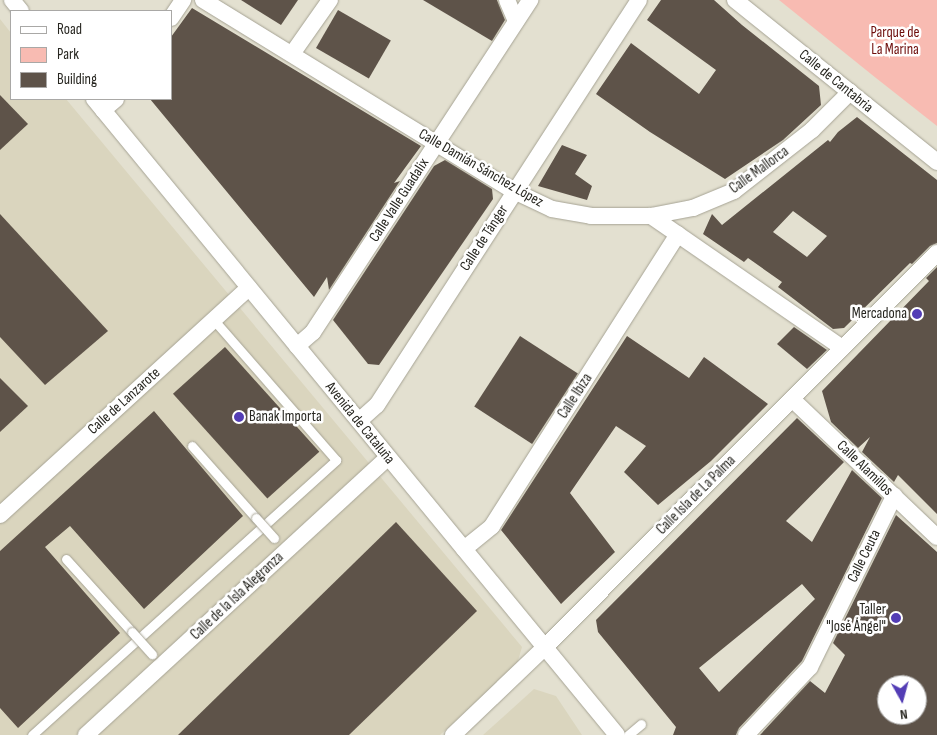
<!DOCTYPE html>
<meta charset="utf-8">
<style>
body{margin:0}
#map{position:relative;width:937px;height:735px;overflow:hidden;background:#e3e0d0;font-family:"Sofia Sans Condensed",sans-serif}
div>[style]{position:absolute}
.built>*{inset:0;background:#dad5be}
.green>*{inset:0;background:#f8bbb2}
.building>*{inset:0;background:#5e5349;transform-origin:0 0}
.roads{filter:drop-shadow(0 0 1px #a6a394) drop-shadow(0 0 1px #a6a394)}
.lane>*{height:9px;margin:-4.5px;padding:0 4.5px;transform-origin:4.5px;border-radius:4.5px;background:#fff}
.street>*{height:16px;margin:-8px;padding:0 8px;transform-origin:8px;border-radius:8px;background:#fff}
.bridges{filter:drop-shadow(0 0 1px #a6a394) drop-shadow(0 0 1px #a6a394)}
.lane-bridge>*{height:9px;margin:-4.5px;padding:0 4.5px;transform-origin:4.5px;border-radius:4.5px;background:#fff}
.dots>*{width:14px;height:14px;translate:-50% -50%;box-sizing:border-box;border:2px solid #fff;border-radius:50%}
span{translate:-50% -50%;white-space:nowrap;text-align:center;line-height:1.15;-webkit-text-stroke:5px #fff;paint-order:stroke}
.park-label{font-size:15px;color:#6d0c0a}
.street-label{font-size:15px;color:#272620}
.poi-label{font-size:15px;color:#272620}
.right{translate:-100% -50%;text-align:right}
.left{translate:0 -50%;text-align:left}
.legend{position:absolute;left:10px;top:10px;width:162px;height:90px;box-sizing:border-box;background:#fff;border:1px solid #a9a8a6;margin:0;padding:6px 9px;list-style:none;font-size:15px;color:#272620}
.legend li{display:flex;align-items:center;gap:10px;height:25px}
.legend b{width:25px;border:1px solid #a9a8a6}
.north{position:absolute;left:877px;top:675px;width:50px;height:50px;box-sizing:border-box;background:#fff;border:1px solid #a9a8a6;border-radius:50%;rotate:173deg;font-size:14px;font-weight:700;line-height:20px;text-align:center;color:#272620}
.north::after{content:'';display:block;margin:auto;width:18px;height:22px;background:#533db5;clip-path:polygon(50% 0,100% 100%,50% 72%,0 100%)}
</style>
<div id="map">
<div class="built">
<div style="clip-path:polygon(0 19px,11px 33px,11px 99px,66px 99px,522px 647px,517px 664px,440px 735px,0 735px)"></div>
<div style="clip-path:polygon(534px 689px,556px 696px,582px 735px,483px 735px)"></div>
</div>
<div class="green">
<div style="clip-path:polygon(779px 0,937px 0,937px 126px,876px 78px)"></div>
</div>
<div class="building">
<div style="clip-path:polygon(241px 0,298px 0,281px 25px)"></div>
<div style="clip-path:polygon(423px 0,497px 0,505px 20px,492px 41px)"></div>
<div style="clip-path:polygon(661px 0,714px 0,742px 25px,819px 86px,821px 105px,783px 140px,725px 179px,650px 132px,596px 94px,631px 43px,699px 94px,716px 70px,647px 20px)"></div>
<div style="clip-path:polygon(192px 8px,421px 146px,394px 183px,400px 181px,329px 290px,327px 277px,314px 297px,150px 99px,171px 99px,171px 37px)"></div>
<div style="left:338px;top:10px;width:61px;height:44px;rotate:30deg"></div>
<div style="clip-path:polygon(0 95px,28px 124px,0 150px)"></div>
<div style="clip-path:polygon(evenodd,857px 117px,937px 180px,937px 243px,930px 246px,912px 264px,910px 263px,844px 328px,833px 329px,778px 287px,782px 282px,748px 258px,744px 262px,703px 234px,712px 214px,722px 225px,828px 140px,830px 142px,838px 132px,857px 117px,793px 211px,827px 236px,807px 257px,773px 232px,793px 211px)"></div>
<div style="clip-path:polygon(562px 145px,587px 155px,575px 174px,592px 186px,587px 200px,538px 186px)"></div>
<div style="clip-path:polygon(445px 160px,492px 189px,493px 199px,379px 365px,368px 364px,333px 320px,434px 166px)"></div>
<div style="clip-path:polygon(0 214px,108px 331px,45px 385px,0 337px)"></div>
<div style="clip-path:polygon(937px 267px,937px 514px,898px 475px,894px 482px,862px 452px,870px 437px,858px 448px,831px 422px,822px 391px,929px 281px,926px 278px)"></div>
<div style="clip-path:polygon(794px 327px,827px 350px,807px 369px,777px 344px)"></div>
<div style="left:520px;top:336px;width:69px;height:84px;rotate:33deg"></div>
<div style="clip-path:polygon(627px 336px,689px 378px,704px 357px,768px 404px,711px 461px,658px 505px,624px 472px,646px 446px,616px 426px,570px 493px,615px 552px,561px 604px,501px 530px)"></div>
<div style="left:225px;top:347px;width:141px;height:70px;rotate:48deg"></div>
<div style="clip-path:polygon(0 378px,28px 406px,0 432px)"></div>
<div style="clip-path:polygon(154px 411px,243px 516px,144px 609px,70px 526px,45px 547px,120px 633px,18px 728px,0 708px,0 551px)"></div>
<div style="clip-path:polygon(evenodd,797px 418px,844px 462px,786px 521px,812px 542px,852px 470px,882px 498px,802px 661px,739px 728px,736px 735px,673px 735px,676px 727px,598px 632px,596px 620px,797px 418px,802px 584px,815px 599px,719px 692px,699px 668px,802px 584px)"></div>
<div style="clip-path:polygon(evenodd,896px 515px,937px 552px,937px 735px,760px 735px,810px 681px,825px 693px,845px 655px,833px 643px,896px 515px,887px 685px,917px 685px,917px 715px,887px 715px,887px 685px)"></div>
<div style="clip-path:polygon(396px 522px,477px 611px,349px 735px,178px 735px)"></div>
</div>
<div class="roads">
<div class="lane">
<div style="left:192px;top:446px;width:96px;rotate:48.4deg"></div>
<div style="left:66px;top:559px;width:98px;rotate:47.9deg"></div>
<div style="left:32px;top:735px;width:410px;rotate:-42.1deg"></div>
<div style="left:336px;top:460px;width:186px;rotate:-131.1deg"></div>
<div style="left:628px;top:735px;width:17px;rotate:-40deg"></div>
</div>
<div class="street">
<div style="left:12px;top:0;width:14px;rotate:51deg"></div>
<div style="left:203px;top:0;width:365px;rotate:31.6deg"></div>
<div style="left:514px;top:191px;width:42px;rotate:25.3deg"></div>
<div style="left:552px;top:209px;width:40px;rotate:10deg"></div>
<div style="left:591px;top:216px;width:60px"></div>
<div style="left:651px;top:216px;width:43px;rotate:-10.8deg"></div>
<div style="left:693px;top:208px;width:44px;rotate:-22.5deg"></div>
<div style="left:734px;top:191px;width:99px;rotate:-38deg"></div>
<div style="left:812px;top:130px;width:54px;rotate:-45deg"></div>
<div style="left:507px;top:0;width:23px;rotate:67deg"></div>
<div style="left:735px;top:0;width:259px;rotate:38.7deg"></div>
<div style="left:171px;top:18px;width:22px;rotate:-56deg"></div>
<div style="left:292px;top:54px;width:66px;rotate:-54.9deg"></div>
<div style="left:94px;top:99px;width:823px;rotate:50.57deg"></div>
<div style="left:103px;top:110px;width:17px;rotate:-40deg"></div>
<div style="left:651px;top:216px;width:232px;rotate:34.6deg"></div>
<div style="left:297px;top:346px;width:21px;rotate:-41deg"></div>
<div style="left:313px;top:332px;width:397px;rotate:-56.8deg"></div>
<div style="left:792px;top:399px;width:200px;rotate:43.6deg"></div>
<div style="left:359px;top:421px;width:24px;rotate:-42deg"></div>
<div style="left:377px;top:405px;width:482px;rotate:-57.1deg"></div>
<div style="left:0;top:515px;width:337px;rotate:-42.4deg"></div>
<div style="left:464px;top:549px;width:36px;rotate:-39deg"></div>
<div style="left:492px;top:526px;width:346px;rotate:-57.5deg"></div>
<div style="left:86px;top:735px;width:410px;rotate:-42.6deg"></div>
<div style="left:453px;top:735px;width:127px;rotate:-43.7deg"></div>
<div style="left:545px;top:647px;width:556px;rotate:-45.15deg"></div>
<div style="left:746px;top:735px;width:93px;rotate:-46.7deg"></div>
<div style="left:810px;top:667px;width:191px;rotate:-63.8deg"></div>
</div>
</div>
<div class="bridges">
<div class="lane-bridge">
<div style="left:256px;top:518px;width:27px;rotate:48deg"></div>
<div style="left:132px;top:632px;width:30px;rotate:48deg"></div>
</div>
</div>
<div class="dots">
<div style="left:917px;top:314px;background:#533db5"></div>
<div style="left:239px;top:417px;background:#533db5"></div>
<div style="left:896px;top:618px;background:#533db5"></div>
</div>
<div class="park-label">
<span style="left:895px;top:41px">Parque de<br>La Marina</span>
</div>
<div class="street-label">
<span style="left:836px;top:81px;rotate:39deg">Calle de Cantabria</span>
<span style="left:481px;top:168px;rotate:30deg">Calle Damián Sánchez López</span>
<span style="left:759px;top:170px;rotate:-36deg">Calle Mallorca</span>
<span style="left:399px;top:200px;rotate:-57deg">Calle Valle Guadalix</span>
<span style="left:484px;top:238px;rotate:-57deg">Calle de Tánger</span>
<span style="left:575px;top:396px;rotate:-57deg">Calle Ibiza</span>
<span style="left:124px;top:401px;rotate:-42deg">Calle de Lanzarote</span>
<span style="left:360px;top:423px;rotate:51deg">Avenida de Cataluña</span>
<span style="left:865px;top:468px;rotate:44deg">Calle Alamillos</span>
<span style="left:696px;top:495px;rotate:-45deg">Calle Isla de La Palma</span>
<span style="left:864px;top:556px;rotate:-64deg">Calle Ceuta</span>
<span style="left:237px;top:596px;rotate:-43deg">Calle de la Isla Alegranza</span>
</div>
<div class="poi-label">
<span class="right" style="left:907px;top:314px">Mercadona</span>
<span class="left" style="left:249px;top:417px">Banak Importa</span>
<span class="right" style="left:886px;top:618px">Taller<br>"José Ángel"</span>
</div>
<ul class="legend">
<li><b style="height:6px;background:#fff"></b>Road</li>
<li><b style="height:14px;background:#f8bbb2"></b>Park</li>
<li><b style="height:14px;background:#5e5349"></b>Building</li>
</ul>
<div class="north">N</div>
</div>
